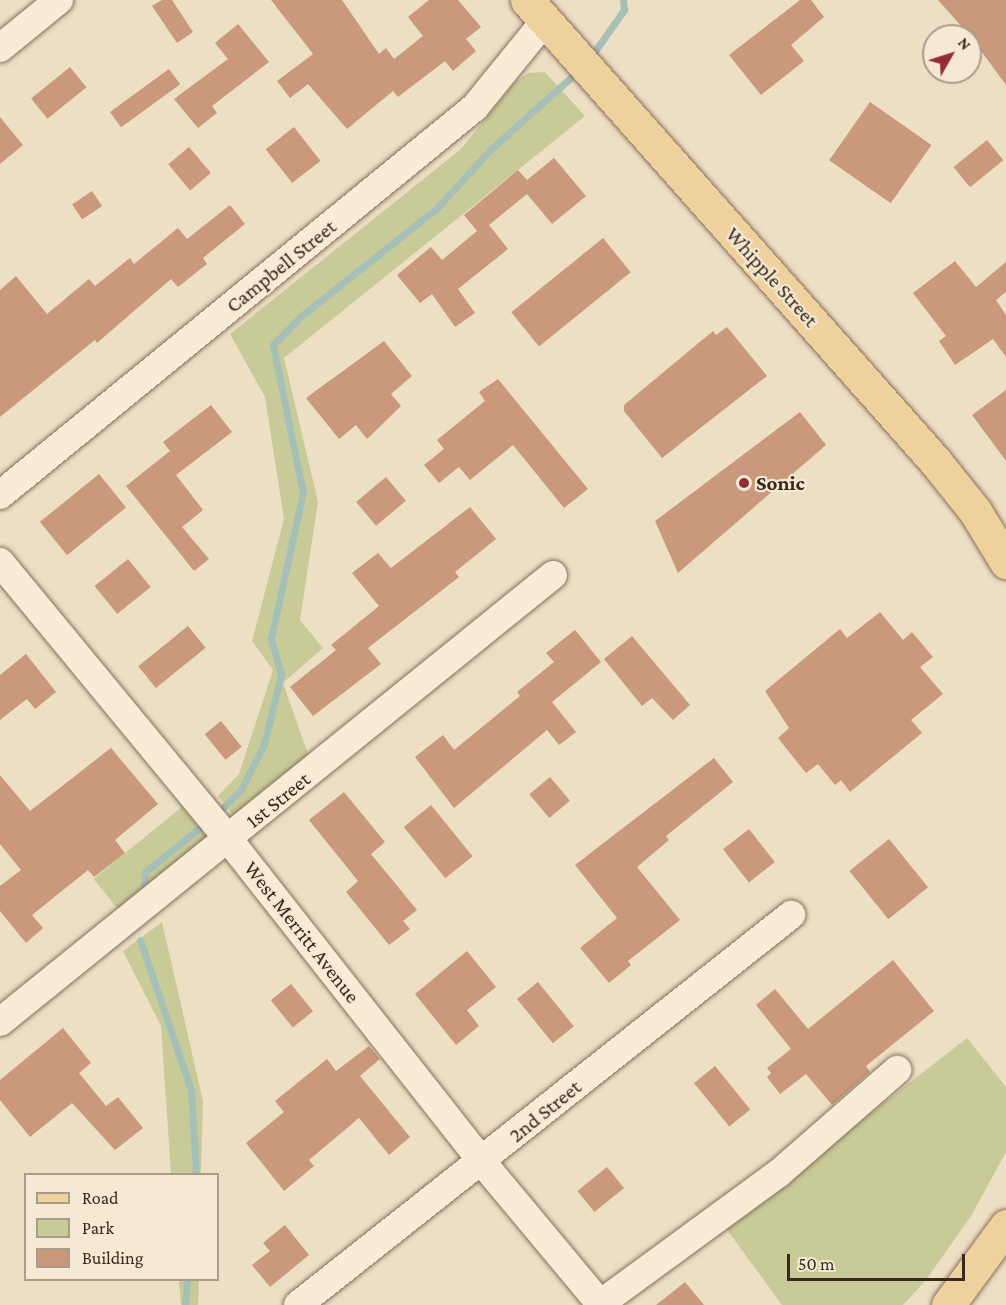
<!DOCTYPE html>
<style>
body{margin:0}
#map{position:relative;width:1006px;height:1305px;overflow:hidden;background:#eddfc4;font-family:"Crimson Pro",serif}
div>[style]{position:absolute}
.green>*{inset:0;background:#c8cb98;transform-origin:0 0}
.stream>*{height:7px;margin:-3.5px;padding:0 3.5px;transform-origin:3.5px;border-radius:3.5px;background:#a6c0b7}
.building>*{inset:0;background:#ca987b;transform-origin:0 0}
.roads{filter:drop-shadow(0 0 2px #87705b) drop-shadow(0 0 2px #87705b)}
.minor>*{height:28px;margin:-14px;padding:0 14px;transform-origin:14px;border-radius:14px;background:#f8ecd7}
.major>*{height:33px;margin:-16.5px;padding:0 16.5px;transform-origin:16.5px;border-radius:16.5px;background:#efd19d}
.dots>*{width:16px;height:16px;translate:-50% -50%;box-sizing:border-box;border:3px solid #f5e9d3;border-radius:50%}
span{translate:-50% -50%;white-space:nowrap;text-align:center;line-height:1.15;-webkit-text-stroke:4.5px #f5e9d3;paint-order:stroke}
.street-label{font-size:21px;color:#37291e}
.poi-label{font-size:21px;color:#37291e;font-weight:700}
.left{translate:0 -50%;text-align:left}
.legend{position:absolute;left:24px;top:1173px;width:195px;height:108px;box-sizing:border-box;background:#f5e9d3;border:2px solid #a99c8b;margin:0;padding:8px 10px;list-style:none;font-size:18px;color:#37291e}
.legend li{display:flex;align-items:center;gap:12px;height:30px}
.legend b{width:30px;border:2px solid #a99c8b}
.north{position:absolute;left:922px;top:24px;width:60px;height:60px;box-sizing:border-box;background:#f5e9d3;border:2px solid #a99c8b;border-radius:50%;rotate:51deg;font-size:16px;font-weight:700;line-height:24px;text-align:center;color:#37291e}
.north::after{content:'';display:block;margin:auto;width:21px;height:27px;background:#952c33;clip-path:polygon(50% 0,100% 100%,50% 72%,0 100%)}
.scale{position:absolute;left:787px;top:1254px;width:178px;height:27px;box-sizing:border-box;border:3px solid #37291e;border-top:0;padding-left:8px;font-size:18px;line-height:21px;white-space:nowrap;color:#37291e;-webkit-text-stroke:4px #f5e9d3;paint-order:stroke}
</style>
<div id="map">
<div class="green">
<div style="clip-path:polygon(545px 72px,585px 116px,284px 358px,318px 502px,300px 620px,323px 648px,283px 683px,309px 757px,238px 821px,218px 796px,239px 774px,273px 670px,252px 641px,284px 519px,265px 397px,230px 334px,461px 149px,514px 83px,528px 73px)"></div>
<div style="left:182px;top:807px;width:46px;height:114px;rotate:51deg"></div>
<div style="clip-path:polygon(162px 922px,203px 1101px,201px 1174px,171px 1174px,161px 1026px,123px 951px)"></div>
<div style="clip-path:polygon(967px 1038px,1006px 1087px,1006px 1152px,971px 1216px,926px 1280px,903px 1305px,782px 1305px,725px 1227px)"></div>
<div style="clip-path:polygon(179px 1280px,199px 1280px,198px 1305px,181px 1305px)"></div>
</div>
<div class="stream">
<div style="left:590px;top:58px;width:59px;rotate:-54.7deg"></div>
<div style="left:624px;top:10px;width:10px;rotate:-96deg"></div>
<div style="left:215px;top:815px;width:35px;rotate:-44deg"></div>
<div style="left:240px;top:791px;width:53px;rotate:-62.9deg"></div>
<div style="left:264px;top:744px;width:72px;rotate:-76.3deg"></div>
<div style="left:281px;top:674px;width:37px;rotate:-106deg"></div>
<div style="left:271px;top:638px;width:148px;rotate:-77.6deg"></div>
<div style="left:303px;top:493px;width:151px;rotate:-101.5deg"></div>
<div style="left:273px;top:345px;width:39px;rotate:-46deg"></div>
<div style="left:300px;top:317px;width:175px;rotate:-38.5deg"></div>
<div style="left:437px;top:208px;width:79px;rotate:-47.6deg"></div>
<div style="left:490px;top:150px;width:118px;rotate:-41.9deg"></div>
<div style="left:144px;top:891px;width:19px;rotate:-87deg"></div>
<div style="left:145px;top:872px;width:80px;rotate:-38.9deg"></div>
<div style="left:140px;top:940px;width:158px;rotate:71.2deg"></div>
<div style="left:191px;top:1090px;width:84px;rotate:86.6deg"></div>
<div style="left:185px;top:1305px;width:25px;rotate:-85deg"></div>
</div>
<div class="building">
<div style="clip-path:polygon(162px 0,172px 0,193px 32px,177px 43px,152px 6px)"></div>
<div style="clip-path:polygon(271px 0,342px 0,379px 54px,386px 48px,394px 59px,423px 36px,408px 17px,429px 0,458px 0,481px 27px,466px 39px,476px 51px,453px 71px,445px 61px,398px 97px,393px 91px,347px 129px,308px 84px,290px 98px,277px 81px,313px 54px)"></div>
<div style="clip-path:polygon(800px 0,811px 0,824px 17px,791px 45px,804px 61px,761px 95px,729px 55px)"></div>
<div style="clip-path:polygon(938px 0,1006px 0,1006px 85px,970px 36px)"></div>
<div style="clip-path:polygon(238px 24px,269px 62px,212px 106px,217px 113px,198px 128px,174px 99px,228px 59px,215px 43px)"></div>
<div style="left:70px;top:67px;width:26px;height:50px;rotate:51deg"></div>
<div style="left:169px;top:69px;width:19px;height:73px;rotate:54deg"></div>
<div style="left:870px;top:102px;width:75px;height:71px;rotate:35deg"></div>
<div style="clip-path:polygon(0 117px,23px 145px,0 164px)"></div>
<div style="left:294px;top:127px;width:43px;height:36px;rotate:52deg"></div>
<div style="left:987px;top:140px;width:26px;height:43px;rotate:51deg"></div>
<div style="left:189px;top:147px;width:34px;height:27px;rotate:50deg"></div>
<div style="clip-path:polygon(554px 158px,586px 196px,552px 224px,527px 194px,489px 225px,508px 249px,458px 289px,475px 313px,455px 327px,432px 294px,420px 303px,397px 275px,431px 247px,442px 260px,477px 231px,464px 215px,518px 170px,527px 180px)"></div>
<div style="left:92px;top:191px;width:18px;height:24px;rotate:56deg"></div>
<div style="clip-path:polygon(230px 205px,245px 224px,203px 258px,207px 264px,178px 287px,171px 279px,97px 343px,95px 340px,0 417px,0 290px,16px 276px,47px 314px,89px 279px,95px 286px,130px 258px,134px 264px,178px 228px,187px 239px)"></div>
<div style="left:603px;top:238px;width:44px;height:118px;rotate:51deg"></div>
<div style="clip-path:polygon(955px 261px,976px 287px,1006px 262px,1006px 292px,996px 300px,1006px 315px,1006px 357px,993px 339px,955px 365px,939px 341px,946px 336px,913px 293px)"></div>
<div style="clip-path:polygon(727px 327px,767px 376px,662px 458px,624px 411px,624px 405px,713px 331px,716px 335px)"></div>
<div style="clip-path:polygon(384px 341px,412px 376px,391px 394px,401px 406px,367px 439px,356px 425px,339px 439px,306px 398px)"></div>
<div style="clip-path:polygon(498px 379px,588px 489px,564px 508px,513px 445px,470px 480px,459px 467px,439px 483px,424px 465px,444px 449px,437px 440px,485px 401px,479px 392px)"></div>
<div style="clip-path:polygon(1006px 390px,1006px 461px,972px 415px)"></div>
<div style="clip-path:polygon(211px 405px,232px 432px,176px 475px,203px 510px,182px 527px,209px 559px,194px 571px,126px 486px,170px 451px,163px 442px)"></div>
<div style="clip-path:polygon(800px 412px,826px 445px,678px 573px,655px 521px)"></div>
<div style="left:99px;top:474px;width:43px;height:76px;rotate:51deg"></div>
<div style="left:386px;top:477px;width:31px;height:39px;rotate:50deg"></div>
<div style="clip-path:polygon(470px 507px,496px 539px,455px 572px,459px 577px,368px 648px,381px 664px,313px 716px,290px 687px,336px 650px,331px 645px,379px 606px,352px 573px,378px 553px,391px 568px)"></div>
<div style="left:128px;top:559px;width:36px;height:43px;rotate:51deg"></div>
<div style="clip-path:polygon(880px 612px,903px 640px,912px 632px,933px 657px,920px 667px,943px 694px,911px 720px,922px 733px,850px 792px,841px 780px,835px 785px,818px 764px,806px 773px,778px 738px,789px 728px,765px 691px,840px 629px,847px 638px)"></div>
<div style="left:188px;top:626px;width:28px;height:64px;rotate:51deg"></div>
<div style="clip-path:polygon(575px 630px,601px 662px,552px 702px,576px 732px,559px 745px,547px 730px,454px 808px,415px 757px,443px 735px,454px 750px,520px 696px,517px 692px,554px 662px,546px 653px)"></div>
<div style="clip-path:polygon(632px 636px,690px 705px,673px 720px,652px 698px,642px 706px,604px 659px)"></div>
<div style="clip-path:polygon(26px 654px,56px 692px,35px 709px,27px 699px,0 720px,0 675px)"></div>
<div style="left:221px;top:721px;width:33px;height:21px;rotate:51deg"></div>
<div style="clip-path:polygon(111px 748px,158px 804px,115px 840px,125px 853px,94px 877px,88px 870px,32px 915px,43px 928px,26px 943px,0 911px,0 886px,21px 870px,0 844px,0 775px,30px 811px)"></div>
<div style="clip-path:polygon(714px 758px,733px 782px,666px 836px,669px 840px,637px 867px,680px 920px,628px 961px,631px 965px,609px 983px,580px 948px,617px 918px,575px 865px)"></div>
<div style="left:550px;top:777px;width:31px;height:27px;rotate:50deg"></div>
<div style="clip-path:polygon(344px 792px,385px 842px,371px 854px,417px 910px,403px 921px,410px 929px,389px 945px,346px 892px,358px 881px,309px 820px)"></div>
<div style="left:431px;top:805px;width:66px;height:35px;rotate:51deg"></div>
<div style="left:749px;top:829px;width:42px;height:33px;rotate:52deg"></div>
<div style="left:889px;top:839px;width:62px;height:51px;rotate:51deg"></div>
<div style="clip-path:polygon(467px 951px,496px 987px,467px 1010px,479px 1026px,456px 1045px,415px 994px)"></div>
<div style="clip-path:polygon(893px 960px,934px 1011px,866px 1066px,870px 1072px,832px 1105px,806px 1074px,780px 1094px,767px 1077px,771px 1073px,767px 1068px,791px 1049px,756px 1005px,775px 989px,808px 1029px)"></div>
<div style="left:538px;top:982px;width:57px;height:27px;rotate:51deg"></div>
<div style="left:291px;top:984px;width:35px;height:26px;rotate:51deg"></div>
<div style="clip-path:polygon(63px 1028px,91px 1063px,79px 1073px,106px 1106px,118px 1097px,143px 1128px,115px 1150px,72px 1103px,30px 1137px,0 1100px,0 1080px)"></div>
<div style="clip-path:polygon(369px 1046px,380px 1059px,360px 1076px,410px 1137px,389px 1155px,359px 1118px,309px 1160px,314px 1166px,284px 1191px,246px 1143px,284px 1112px,275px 1101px,327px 1059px,336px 1071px)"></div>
<div style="left:715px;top:1066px;width:56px;height:27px;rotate:51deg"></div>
<div style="left:607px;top:1167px;width:27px;height:38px;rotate:51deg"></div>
<div style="clip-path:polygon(285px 1225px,309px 1255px,270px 1287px,252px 1265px,270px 1251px,263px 1243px)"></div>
<div style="clip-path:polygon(685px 1282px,704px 1305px,656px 1305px)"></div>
</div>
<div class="roads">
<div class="minor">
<div style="left:0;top:48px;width:76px;rotate:-39.1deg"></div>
<div style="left:0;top:495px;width:613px;rotate:-39.24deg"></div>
<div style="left:475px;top:107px;width:111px;rotate:-50.9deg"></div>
<div style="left:0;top:562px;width:360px;rotate:50.5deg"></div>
<div style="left:229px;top:840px;width:410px;rotate:51.8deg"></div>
<div style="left:482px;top:1162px;width:186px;rotate:50.2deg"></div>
<div style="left:0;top:1022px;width:711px;rotate:-38.95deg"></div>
<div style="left:600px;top:1304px;width:222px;rotate:-36.2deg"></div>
<div style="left:779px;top:1173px;width:157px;rotate:-41.1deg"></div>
<div style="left:298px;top:1305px;width:629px;rotate:-38.35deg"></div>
</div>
<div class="major">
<div style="left:527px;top:0;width:616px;rotate:48.49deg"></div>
<div style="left:935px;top:461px;width:64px;rotate:51.3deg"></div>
<div style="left:975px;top:511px;width:60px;rotate:58.7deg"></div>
<div style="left:948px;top:1305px;width:98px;rotate:-53.7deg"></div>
</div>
</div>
<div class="dots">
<div style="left:744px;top:483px;background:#952c33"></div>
</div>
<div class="street-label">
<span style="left:281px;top:266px;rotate:-39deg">Campbell Street</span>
<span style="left:772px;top:277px;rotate:48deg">Whipple Street</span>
<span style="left:278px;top:800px;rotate:-39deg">1st Street</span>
<span style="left:302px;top:932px;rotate:52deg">West Merritt Avenue</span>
<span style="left:545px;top:1111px;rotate:-39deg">2nd Street</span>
</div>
<div class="poi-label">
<span class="left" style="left:756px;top:483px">Sonic</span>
</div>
<ul class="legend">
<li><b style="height:8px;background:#efd19d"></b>Road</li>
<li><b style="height:16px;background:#c8cb98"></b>Park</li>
<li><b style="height:16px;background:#ca987b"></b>Building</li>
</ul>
<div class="north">N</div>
<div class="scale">50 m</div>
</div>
